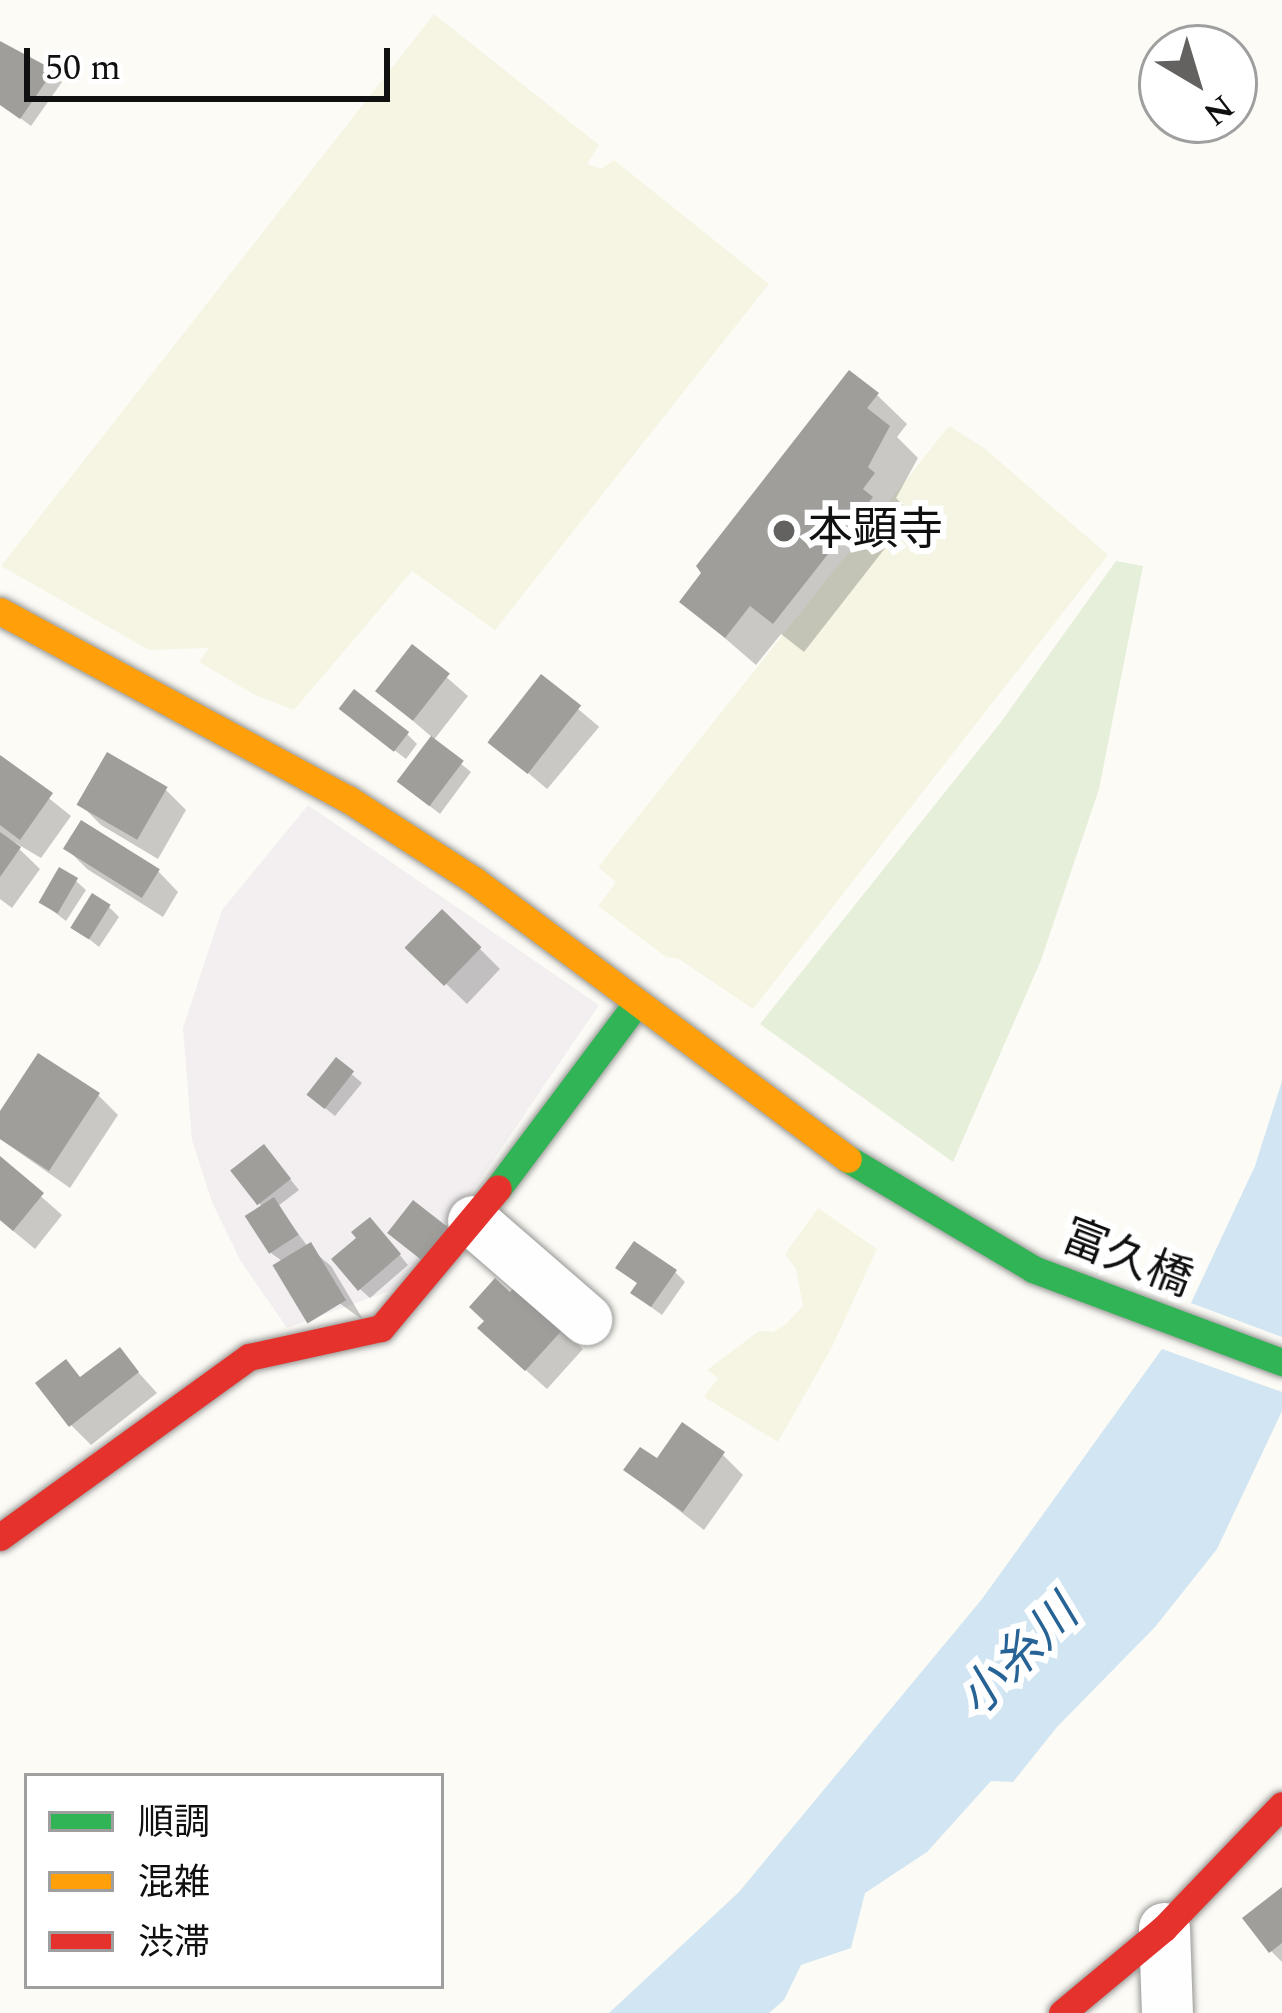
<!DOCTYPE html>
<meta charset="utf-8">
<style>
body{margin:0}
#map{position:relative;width:1282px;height:2013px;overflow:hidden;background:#fcfbf6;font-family:Spectral,"Noto Sans JP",serif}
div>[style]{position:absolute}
.industrial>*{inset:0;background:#f3eff1}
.farmland>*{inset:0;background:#f6f5e4}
.green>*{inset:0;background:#e5efd9}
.water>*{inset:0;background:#d1e5f2}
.shadow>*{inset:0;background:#0003;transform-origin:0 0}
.building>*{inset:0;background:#a09e9b;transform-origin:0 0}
.roads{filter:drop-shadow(0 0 3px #969694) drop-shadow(0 0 3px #969694)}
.street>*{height:51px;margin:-25.5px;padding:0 25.5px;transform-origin:25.5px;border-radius:25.5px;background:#fffefe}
.fast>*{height:27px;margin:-13.5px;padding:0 13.5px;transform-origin:13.5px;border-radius:13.5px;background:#30b455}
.slow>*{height:27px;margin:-13.5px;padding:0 13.5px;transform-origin:13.5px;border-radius:13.5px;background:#ff9f0a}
.jam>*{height:27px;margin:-13.5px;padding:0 13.5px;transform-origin:13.5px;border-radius:13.5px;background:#e5322d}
.dots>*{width:33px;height:33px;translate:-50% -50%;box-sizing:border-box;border:6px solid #fff;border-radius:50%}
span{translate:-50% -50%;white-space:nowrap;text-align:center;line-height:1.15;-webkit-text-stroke:12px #fff;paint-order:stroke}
.poi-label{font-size:45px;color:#101010}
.left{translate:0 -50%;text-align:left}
.street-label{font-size:45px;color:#101010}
.water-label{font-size:48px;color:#276394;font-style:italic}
.legend{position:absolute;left:24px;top:1773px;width:420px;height:216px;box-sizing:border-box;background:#fff;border:3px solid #9f9f9f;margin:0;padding:15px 21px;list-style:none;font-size:36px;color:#101010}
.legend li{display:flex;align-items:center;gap:24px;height:60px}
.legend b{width:60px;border:3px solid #9f9f9f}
.north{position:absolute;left:1138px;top:24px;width:120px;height:120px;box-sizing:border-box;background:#fff;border:3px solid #9f9f9f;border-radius:50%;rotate:142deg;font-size:33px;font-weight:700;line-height:48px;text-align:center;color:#101010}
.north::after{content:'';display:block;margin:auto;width:42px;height:54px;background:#636260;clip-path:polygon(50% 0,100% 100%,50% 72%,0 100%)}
.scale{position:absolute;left:24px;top:48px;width:366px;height:54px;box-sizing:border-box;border:6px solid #101010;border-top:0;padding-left:15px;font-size:36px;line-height:42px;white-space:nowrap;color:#101010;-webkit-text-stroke:9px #fff;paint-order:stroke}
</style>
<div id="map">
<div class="industrial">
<div style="clip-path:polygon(308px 805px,599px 1005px,409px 1284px,287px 1328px,240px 1260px,212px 1202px,192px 1140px,183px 1028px,222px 910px)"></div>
</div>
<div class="farmland">
<div style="clip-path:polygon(434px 14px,599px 145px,587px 164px,601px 169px,614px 160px,769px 284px,495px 630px,412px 571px,294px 710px,255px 695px,199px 662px,209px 648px,149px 650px,1px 566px)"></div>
<div style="clip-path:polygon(949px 426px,984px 448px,1108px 555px,753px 1009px,679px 959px,666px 957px,598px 906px,616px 882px,598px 867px)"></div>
<div style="clip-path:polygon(818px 1208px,877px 1249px,832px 1347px,778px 1442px,704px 1397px,718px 1378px,707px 1370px,759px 1331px,773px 1332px,785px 1325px,803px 1306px,796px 1269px,785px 1254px)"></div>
</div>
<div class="green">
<div style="clip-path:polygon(1116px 561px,1143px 566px,1099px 789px,1041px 960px,953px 1162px,760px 1024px,1001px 722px)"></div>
</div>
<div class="water">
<div style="clip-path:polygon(1282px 1081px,1282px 1337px,1191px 1303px,1255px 1166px)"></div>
<div style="clip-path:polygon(1162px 1349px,1282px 1392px,1282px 1411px,1217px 1549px,1155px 1627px,1057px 1727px,1013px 1782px,991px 1781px,927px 1852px,865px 1893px,851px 1948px,801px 1965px,784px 2000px,769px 2013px,609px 2013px,739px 1892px,982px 1599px)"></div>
</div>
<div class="shadow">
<div style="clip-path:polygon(0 43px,62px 82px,31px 126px,0 103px)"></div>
<div style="clip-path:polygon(877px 395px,907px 424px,897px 437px,918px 458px,896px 498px,903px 505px,891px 520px,900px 529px,804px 652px,781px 634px,756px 665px,683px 602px)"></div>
<div style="clip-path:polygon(413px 648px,468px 696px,433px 741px,471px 772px,440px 814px,409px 790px,433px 738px,378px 691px)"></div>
<div style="left:541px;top:678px;width:76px;height:81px;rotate:40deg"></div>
<div style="clip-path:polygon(352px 718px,407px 734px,417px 744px,406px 759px)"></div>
<div style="clip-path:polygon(0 759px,71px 816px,41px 858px,9px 839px,40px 869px,12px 908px,0 899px)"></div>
<div style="clip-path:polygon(166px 790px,186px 810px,158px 859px,101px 825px,80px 804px)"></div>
<div style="clip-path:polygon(67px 849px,158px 871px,178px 892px,163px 917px,87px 869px)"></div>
<div style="clip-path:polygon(76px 881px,86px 890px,66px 921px,41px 902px)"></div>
<div style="clip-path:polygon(109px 907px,119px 917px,99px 947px,74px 927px)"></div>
<div style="clip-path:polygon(409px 948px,480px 949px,500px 969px,467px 1004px)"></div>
<div style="clip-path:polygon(336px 1061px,362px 1083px,335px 1116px,320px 1104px)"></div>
<div style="clip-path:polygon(98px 1095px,118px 1115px,70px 1188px,0 1139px,0 1117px)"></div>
<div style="clip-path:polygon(273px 1158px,299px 1190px,278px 1206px,308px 1247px,331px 1266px,364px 1321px,271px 1253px,263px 1208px,234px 1171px)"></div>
<div style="clip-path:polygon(0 1160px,62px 1215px,35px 1249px,0 1220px)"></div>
<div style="clip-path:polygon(379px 1230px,408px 1265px,370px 1298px,360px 1289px,360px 1239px)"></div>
<div style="clip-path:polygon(675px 1272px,685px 1282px,662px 1315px,644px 1302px)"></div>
<div style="clip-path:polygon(563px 1329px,583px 1349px,547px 1389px,501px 1348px)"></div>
<div style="clip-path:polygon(119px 1351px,157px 1393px,91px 1445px,71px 1425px,82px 1380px)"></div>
<div style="clip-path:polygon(723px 1455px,743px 1475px,704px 1530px,627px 1470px)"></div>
<div style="clip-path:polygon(1282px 1891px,1282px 1962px,1271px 1951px)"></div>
</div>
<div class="building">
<div style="clip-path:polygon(0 41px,54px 70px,20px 119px,0 105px)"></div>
<div style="clip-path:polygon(849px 370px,879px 393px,867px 408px,890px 426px,868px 467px,875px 473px,863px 489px,873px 497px,773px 624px,750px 606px,725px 638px,679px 602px,701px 573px,696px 566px)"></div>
<div style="left:412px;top:644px;width:48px;height:60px;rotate:38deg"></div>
<div style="left:541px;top:674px;width:51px;height:87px;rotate:38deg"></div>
<div style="left:354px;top:689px;width:70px;height:25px;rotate:38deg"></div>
<div style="left:431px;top:736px;width:41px;height:57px;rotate:37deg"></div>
<div style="left:107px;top:752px;width:70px;height:61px;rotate:30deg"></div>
<div style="clip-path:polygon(0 755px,53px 793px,20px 840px,0 825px)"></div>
<div style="left:81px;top:820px;width:93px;height:34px;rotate:32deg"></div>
<div style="clip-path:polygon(0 832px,21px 847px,0 877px)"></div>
<div style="left:59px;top:867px;width:22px;height:41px;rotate:30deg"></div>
<div style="left:92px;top:893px;width:22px;height:41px;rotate:32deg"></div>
<div style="left:442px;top:909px;width:55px;height:54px;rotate:44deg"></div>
<div style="clip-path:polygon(38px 1053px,100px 1093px,49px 1171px,0 1139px,0 1111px)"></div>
<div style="left:336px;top:1057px;width:23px;height:48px;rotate:38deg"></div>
<div style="left:264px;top:1144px;width:44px;height:43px;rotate:52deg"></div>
<div style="clip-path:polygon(0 1156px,44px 1193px,13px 1231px,0 1220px)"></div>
<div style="left:274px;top:1197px;width:45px;height:35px;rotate:57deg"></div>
<div style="left:413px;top:1200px;width:48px;height:42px;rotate:38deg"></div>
<div style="clip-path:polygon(370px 1217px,401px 1254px,358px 1291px,331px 1259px,356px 1238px,351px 1232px)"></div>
<div style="clip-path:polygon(634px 1241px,677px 1270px,651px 1307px,630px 1293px,637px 1283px,615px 1268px)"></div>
<div style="left:311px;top:1242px;width:68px;height:45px;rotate:59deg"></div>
<div style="clip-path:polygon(495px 1278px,510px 1292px,517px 1284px,565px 1327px,525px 1371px,477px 1328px,484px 1321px,469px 1307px)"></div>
<div style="clip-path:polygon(120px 1347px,139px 1372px,69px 1427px,35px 1383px,66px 1359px,80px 1377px)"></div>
<div style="clip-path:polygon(682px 1422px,725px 1452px,683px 1512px,623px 1470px,640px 1447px,657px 1458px)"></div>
<div style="clip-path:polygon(1282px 1887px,1282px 1943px,1269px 1953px,1242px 1918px)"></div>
</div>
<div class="roads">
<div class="street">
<div style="left:473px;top:1221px;width:150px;rotate:40.9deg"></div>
<div style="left:1164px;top:1928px;width:85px;rotate:88deg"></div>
</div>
<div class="fast">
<div style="left:848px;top:1159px;width:215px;rotate:30.7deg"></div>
<div style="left:1033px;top:1269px;width:266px;rotate:20.5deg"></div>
<div style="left:498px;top:1188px;width:231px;rotate:-53.1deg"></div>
</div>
<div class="slow">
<div style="left:0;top:611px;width:396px;rotate:28.4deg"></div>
<div style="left:348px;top:799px;width:151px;rotate:32.8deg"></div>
<div style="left:475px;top:881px;width:465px;rotate:36.7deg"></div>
</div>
<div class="jam">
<div style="left:0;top:1537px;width:307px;rotate:-35.9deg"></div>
<div style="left:249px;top:1357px;width:135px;rotate:-12.4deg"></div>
<div style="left:381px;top:1328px;width:182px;rotate:-50.1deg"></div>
<div style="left:1062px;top:2013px;width:133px;rotate:-39.8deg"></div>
<div style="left:1164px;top:1928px;width:170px;rotate:-46.2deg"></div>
</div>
</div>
<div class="dots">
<div style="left:784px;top:531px;background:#636260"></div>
</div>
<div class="poi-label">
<span class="left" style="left:808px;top:531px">本顕寺</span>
</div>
<div class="street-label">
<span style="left:1127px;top:1259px;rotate:21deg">富久橋</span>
</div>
<div class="water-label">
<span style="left:1019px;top:1657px;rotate:-45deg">小糸川</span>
</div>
<ul class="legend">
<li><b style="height:15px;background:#30b455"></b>順調</li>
<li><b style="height:15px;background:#ff9f0a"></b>混雑</li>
<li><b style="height:15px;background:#e5322d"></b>渋滞</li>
</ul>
<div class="north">N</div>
<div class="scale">50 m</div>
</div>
